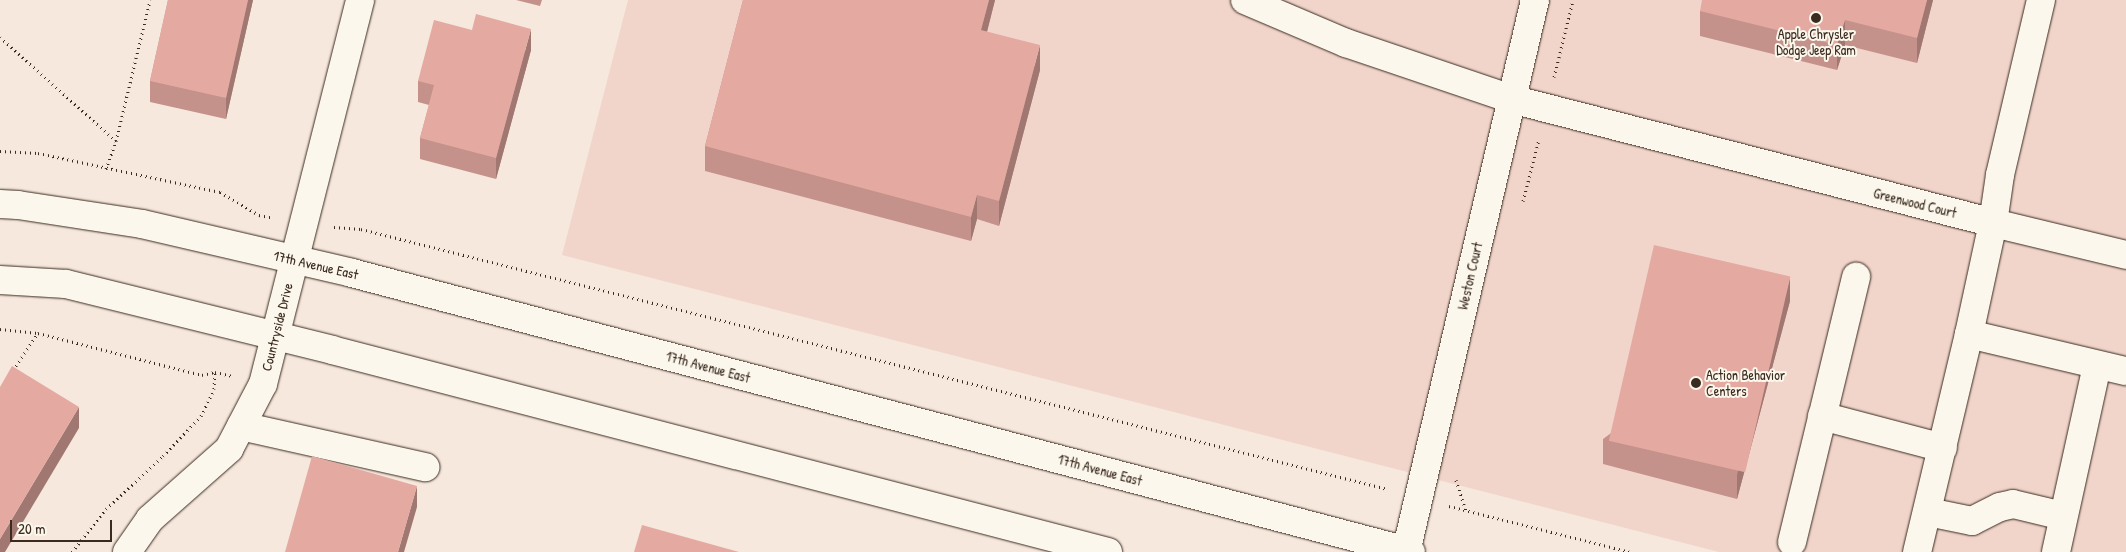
<!DOCTYPE html>
<style>
body{margin:0}
#map{position:relative;width:2126px;height:552px;overflow:hidden;background:#f6e8dd;font-family:"Patrick Hand",sans-serif}
div>[style]{position:absolute}
.built>*{inset:0;background:#f1d5cb}
.path>*{height:3px;margin-top:-1.5px;transform-origin:0;background:repeating-linear-gradient(90deg,#3b2a1e 0 1px,transparent 0 5px)}
.roads{filter:drop-shadow(0 0 1px #3b2a1e) drop-shadow(0 0 1px #3b2a1e)}
.minor>*{height:28px;margin:-14px;padding:0 14px;transform-origin:14px;border-radius:14px;background:#fbf7ec}
.wall>*{inset:0;background:#c4928a}
.shaded-wall>*{inset:0;background:#a07771}
.building>*{inset:0;background:#e4aaa1;transform-origin:0 0}
.dots>*{width:14px;height:14px;translate:-50% -50%;box-sizing:border-box;border:2px solid #fbf7ec;border-radius:50%}
span{translate:-50% -50%;white-space:nowrap;text-align:center;line-height:1.15;-webkit-text-stroke:4px #fbf7ec;paint-order:stroke}
.poi-label{font-size:14px;color:#3b2a1e}
.left{translate:0 -50%;text-align:left}
.street-label{font-size:14px;color:#3b2a1e}
.scale{position:absolute;left:10px;top:520px;width:102px;height:22px;box-sizing:border-box;border:2px solid #3b2a1e;border-top:0;padding-left:6px;font-size:15px;line-height:18px;white-space:nowrap;color:#3b2a1e;-webkit-text-stroke:4px #fbf7ec;paint-order:stroke}
</style>
<div id="map">
<div class="built">
<div style="clip-path:polygon(628px 0,2126px 0,2126px 552px,1719px 552px,562px 255px)"></div>
</div>
<div class="path">
<div style="left:0;top:37px;width:156px;rotate:41.9deg"></div>
<div style="left:1554px;top:77px;width:79px;rotate:-76.1deg"></div>
<div style="left:0;top:151px;width:38px;rotate:3deg"></div>
<div style="left:38px;top:153px;width:186px;rotate:12.1deg"></div>
<div style="left:220px;top:192px;width:45px;rotate:30.5deg"></div>
<div style="left:259px;top:215px;width:15px;rotate:11deg"></div>
<div style="left:106px;top:169px;width:30px;rotate:-70deg"></div>
<div style="left:116px;top:141px;width:145px;rotate:-76.4deg"></div>
<div style="left:1523px;top:201px;width:64px;rotate:-75.5deg"></div>
<div style="left:334px;top:227px;width:27px;rotate:4deg"></div>
<div style="left:361px;top:229px;width:1059px;rotate:14.21deg"></div>
<div style="left:0;top:329px;width:38px;rotate:6deg"></div>
<div style="left:38px;top:333px;width:169px;rotate:14.4deg"></div>
<div style="left:202px;top:375px;width:13px;rotate:-13deg"></div>
<div style="left:215px;top:372px;width:18px;rotate:13deg"></div>
<div style="left:13px;top:370px;width:45px;rotate:-56deg"></div>
<div style="left:1456px;top:480px;width:32px;rotate:72deg"></div>
<div style="left:1449px;top:506px;width:188px;rotate:14.2deg"></div>
<div style="left:72px;top:552px;width:55px;rotate:-51.7deg"></div>
<div style="left:106px;top:509px;width:78px;rotate:-42.9deg"></div>
<div style="left:163px;top:456px;width:55px;rotate:-46.5deg"></div>
<div style="left:201px;top:416px;width:30px;rotate:-64deg"></div>
<div style="left:214px;top:389px;width:17px;rotate:-87deg"></div>
</div>
<div class="roads">
<div class="minor">
<div style="left:1245px;top:0;width:110px;rotate:23.1deg"></div>
<div style="left:1346px;top:43px;width:174px;rotate:18.7deg"></div>
<div style="left:1511px;top:99px;width:498px;rotate:14.4deg"></div>
<div style="left:1993px;top:223px;width:114px;rotate:102.2deg"></div>
<div style="left:1969px;top:334px;width:224px;rotate:103.4deg"></div>
<div style="left:2041px;top:0;width:180px;rotate:103.2deg"></div>
<div style="left:2000px;top:175px;width:49px;rotate:98.3deg"></div>
<div style="left:1993px;top:223px;width:137px;rotate:13.5deg"></div>
<div style="left:0;top:204px;width:18px;rotate:3deg"></div>
<div style="left:18px;top:205px;width:125px;rotate:8.7deg"></div>
<div style="left:142px;top:224px;width:216px;rotate:13.1deg"></div>
<div style="left:352px;top:273px;width:1095px;rotate:14.76deg"></div>
<div style="left:0;top:280px;width:66px;rotate:3.5deg"></div>
<div style="left:66px;top:284px;width:274px;rotate:13.9deg"></div>
<div style="left:332px;top:350px;width:802px;rotate:14.59deg"></div>
<div style="left:1969px;top:334px;width:161px;rotate:13.3deg"></div>
<div style="left:1822px;top:416px;width:125px;rotate:14.8deg"></div>
<div style="left:241px;top:426px;width:189px;rotate:12.6deg"></div>
<div style="left:1928px;top:512px;width:45px;rotate:11.6deg"></div>
<div style="left:1972px;top:521px;width:31px;rotate:-27deg"></div>
<div style="left:2000px;top:507px;width:13px;rotate:-13deg"></div>
<div style="left:2013px;top:504px;width:51px;rotate:13.5deg"></div>
<div style="left:1792px;top:542px;width:273px;rotate:-76.4deg"></div>
<div style="left:127px;top:552px;width:40px;rotate:-55.1deg"></div>
<div style="left:150px;top:519px;width:106px;rotate:-41.5deg"></div>
<div style="left:229px;top:449px;width:73px;rotate:-62.4deg"></div>
<div style="left:263px;top:384px;width:396px;rotate:-75.8deg"></div>
<div style="left:1406px;top:552px;width:567px;rotate:-76.85deg"></div>
<div style="left:2056px;top:552px;width:191px;rotate:-77.6deg"></div>
</div>
</div>
<div class="wall">
<div style="clip-path:polygon(168px 0,253px 0,226px 119px,150px 102px,150px 81px)"></div>
<div style="clip-path:polygon(516px 0,542px 0,540px 6px)"></div>
<div style="clip-path:polygon(743px 0,995px 0,987px 32px,1040px 70px,999px 226px,977px 219px,971px 241px,705px 171px,705px 146px)"></div>
<div style="clip-path:polygon(1933px 0,1917px 63px,1845px 45px,1837px 70px,1700px 36px,1700px 11px)"></div>
<div style="clip-path:polygon(531px 50px,496px 179px,420px 159px,420px 138px,429px 105px,418px 102px,418px 81px)"></div>
<div style="clip-path:polygon(1790px 301px,1737px 499px,1603px 464px,1603px 439px)"></div>
</div>
<div class="shaded-wall">
<div style="clip-path:polygon(248px 0,253px 0,226px 119px,226px 98px)"></div>
<div style="clip-path:polygon(989px 0,995px 0,981px 55px,981px 30px)"></div>
<div style="clip-path:polygon(1927px 0,1933px 0,1917px 63px,1917px 38px)"></div>
<div style="clip-path:polygon(1845px 20px,1845px 45px,1837px 70px,1837px 45px)"></div>
<div style="clip-path:polygon(531px 29px,531px 50px,496px 179px,496px 158px)"></div>
<div style="clip-path:polygon(1040px 45px,1040px 70px,999px 226px,999px 201px)"></div>
<div style="clip-path:polygon(977px 195px,977px 219px,971px 241px,971px 217px)"></div>
<div style="clip-path:polygon(1790px 277px,1790px 301px,1737px 499px,1737px 475px)"></div>
<div style="clip-path:polygon(79px 407px,79px 428px,5px 552px,0 552px,0 539px)"></div>
<div style="clip-path:polygon(417px 486px,417px 507px,404px 552px,398px 552px)"></div>
</div>
<div class="building">
<div style="clip-path:polygon(168px 0,248px 0,226px 98px,150px 81px)"></div>
<div style="clip-path:polygon(743px 0,989px 0,981px 30px,1040px 45px,999px 201px,977px 195px,971px 217px,705px 146px)"></div>
<div style="clip-path:polygon(1702px 0,1927px 0,1917px 38px,1845px 20px,1837px 45px,1700px 11px)"></div>
<div style="clip-path:polygon(476px 14px,531px 29px,496px 158px,420px 138px,434px 85px,418px 81px,434px 20px,472px 30px)"></div>
<div style="left:1654px;top:245px;width:140px;height:201px;rotate:13deg"></div>
<div style="clip-path:polygon(12px 366px,79px 407px,0 539px,0 387px)"></div>
<div style="clip-path:polygon(312px 456px,417px 486px,398px 552px,285px 552px)"></div>
<div style="clip-path:polygon(642px 525px,739px 552px,634px 552px)"></div>
</div>
<div class="dots">
<div style="left:1816px;top:18px;background:#3b2a1e"></div>
<div style="left:1696px;top:383px;background:#3b2a1e"></div>
</div>
<div class="poi-label">
<span style="left:1816px;top:42px">Apple Chrysler<br>Dodge Jeep Ram</span>
<span class="left" style="left:1706px;top:383px">Action Behavior<br>Centers</span>
</div>
<div class="street-label">
<span style="left:1915px;top:203px;rotate:14deg">Greenwood Court</span>
<span style="left:316px;top:265px;rotate:13deg">17th Avenue East</span>
<span style="left:1470px;top:276px;rotate:-77deg">Weston Court</span>
<span style="left:277px;top:327px;rotate:-76deg">Countryside Drive</span>
<span style="left:708px;top:367px;rotate:15deg">17th Avenue East</span>
<span style="left:1100px;top:470px;rotate:15deg">17th Avenue East</span>
</div>
<div class="scale">20 m</div>
</div>
